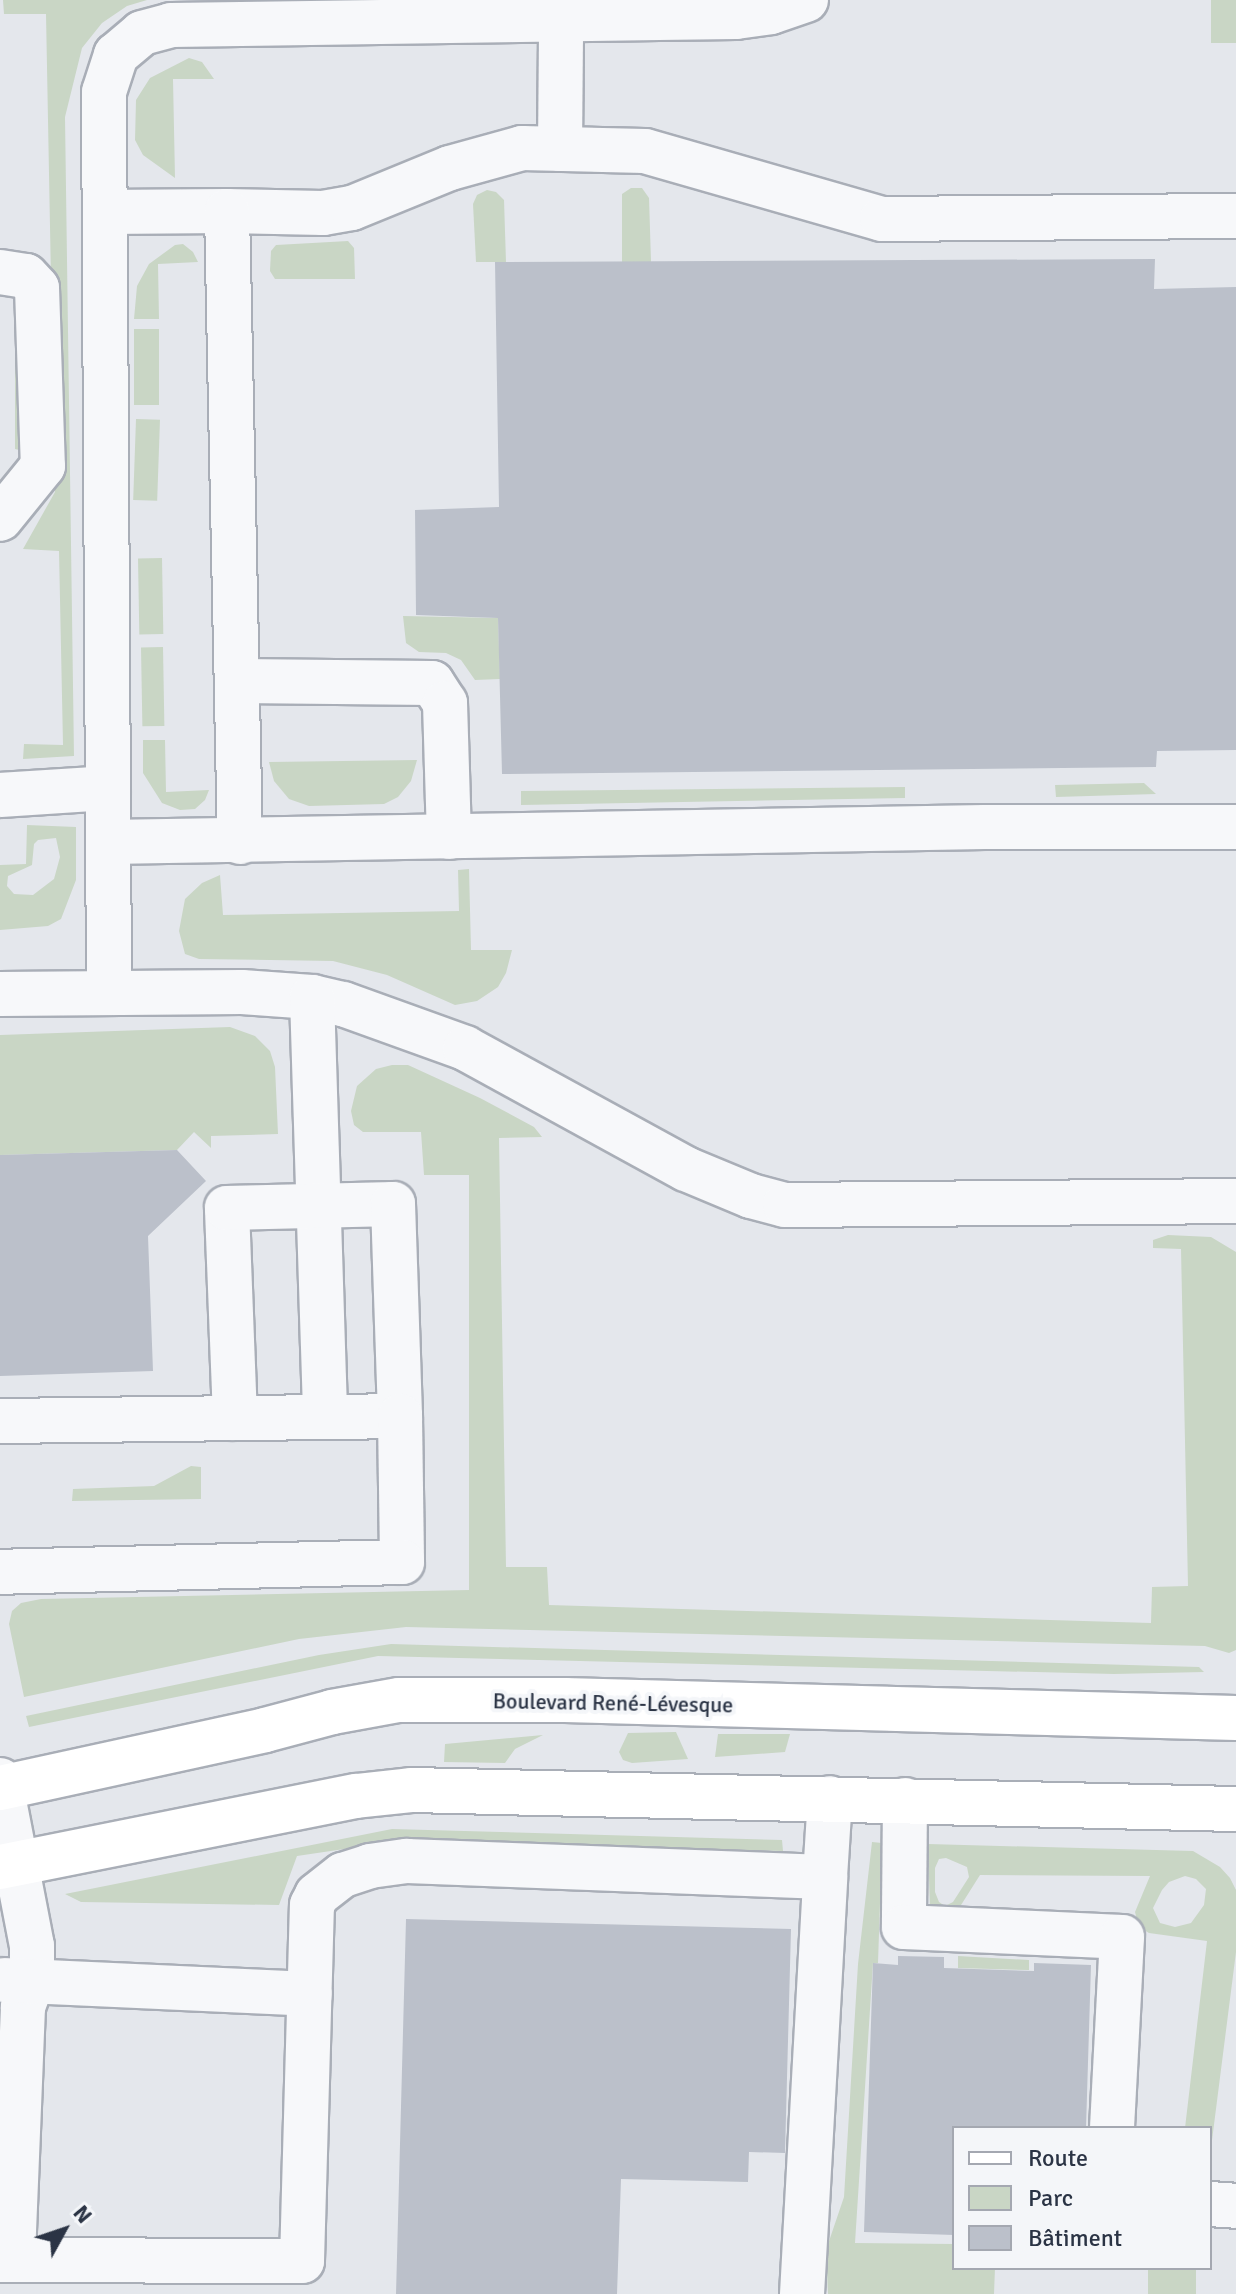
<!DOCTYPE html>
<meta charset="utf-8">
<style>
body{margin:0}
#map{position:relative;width:1236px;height:2294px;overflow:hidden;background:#e4e7ec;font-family:Signika,sans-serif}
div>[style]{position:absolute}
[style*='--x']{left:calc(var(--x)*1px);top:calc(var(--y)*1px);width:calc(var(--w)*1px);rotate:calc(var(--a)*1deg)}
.green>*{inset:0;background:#c9d6c5;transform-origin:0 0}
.building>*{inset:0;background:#bbc0ca}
.roads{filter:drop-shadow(2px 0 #a9aeb7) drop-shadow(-2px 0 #a9aeb7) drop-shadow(0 2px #a9aeb7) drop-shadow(0 -2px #a9aeb7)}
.minor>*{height:44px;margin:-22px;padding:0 22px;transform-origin:22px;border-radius:22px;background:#f7f8fa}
.major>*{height:44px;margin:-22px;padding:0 22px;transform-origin:22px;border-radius:22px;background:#fff}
span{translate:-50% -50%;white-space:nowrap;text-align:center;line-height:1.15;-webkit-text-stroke:8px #f4f6f9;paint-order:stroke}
.street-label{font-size:22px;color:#2b3445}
.legend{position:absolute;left:952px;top:2126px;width:260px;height:144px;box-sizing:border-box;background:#f4f6f9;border:2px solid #a4a8b1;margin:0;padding:10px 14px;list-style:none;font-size:24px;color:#2b3445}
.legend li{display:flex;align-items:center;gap:16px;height:40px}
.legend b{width:40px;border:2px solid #a4a8b1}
.north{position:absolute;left:24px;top:2190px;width:80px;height:80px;-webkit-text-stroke:6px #f4f6f9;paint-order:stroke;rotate:50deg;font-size:22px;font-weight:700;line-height:32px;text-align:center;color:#2b3445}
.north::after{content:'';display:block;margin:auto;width:28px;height:36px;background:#2b3445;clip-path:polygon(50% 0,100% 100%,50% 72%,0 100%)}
</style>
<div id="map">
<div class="green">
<div style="clip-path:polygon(3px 0,147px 0,127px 6px,102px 23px,82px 48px,65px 117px,74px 756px,23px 759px,24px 744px,63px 745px,59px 551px,23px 549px,55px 492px,46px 14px,4px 14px)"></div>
<div style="left:1211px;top:0;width:25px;height:43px"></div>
<div style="clip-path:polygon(189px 58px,202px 62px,214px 79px,173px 79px,175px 178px,143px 155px,135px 140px,136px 100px,150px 78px)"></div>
<div style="clip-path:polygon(631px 188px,642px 188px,649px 198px,651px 262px,622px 262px,622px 194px)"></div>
<div style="clip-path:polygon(487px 190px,496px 192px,504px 200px,506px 262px,476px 262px,473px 204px,477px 195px)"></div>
<div style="clip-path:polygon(348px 241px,354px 248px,355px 279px,275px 279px,270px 271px,271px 251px,276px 245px)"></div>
<div style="clip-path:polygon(183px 244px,193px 252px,198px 262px,158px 264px,159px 319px,134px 319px,137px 286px,149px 264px,175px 245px)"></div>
<div style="clip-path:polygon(21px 302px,23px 451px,15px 449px,15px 303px)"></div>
<div style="left:159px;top:329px;width:76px;height:25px;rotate:90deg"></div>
<div style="left:136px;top:419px;width:24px;height:81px;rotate:2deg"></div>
<div style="left:162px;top:558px;width:76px;height:24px;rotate:89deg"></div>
<div style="clip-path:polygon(403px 616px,498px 618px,500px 679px,475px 680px,461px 660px,446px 653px,419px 652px,406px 643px)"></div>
<div style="left:163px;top:647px;width:79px;height:22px;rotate:89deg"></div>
<div style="clip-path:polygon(165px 740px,166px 792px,209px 790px,205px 800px,195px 809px,180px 810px,162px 803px,143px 773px,143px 740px)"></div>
<div style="clip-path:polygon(417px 760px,411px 781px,398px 797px,384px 804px,309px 806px,289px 799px,274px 781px,269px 762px)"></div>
<div style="clip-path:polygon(1144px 783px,1156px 794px,1056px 797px,1055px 785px)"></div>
<div style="clip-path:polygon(905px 787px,905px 798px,521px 805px,521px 791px)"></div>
<div style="clip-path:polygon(evenodd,27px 825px,76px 827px,76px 880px,61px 919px,48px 926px,0 930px,0 865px,26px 864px,27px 825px,56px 838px,60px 857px,54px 879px,33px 895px,14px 894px,7px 886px,8px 876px,32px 865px,34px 844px,38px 840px,56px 838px)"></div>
<div style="clip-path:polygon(469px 869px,471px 950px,512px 950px,506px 973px,498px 987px,477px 1001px,455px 1005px,387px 975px,333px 961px,199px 959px,185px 954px,179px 931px,185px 899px,202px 883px,220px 875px,223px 915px,459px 911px,458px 870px)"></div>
<div style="clip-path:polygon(230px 1027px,255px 1036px,270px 1051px,275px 1067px,278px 1134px,211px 1136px,211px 1148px,194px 1132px,177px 1150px,0 1155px,0 1035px)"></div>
<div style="clip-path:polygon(392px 1065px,408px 1065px,480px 1098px,534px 1127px,542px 1137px,499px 1138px,506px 1567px,547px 1567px,549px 1605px,1151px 1623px,1152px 1587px,1188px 1586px,1181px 1249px,1153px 1248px,1153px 1240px,1168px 1235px,1211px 1237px,1236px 1252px,1236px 1650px,1229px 1653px,1205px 1646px,406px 1627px,299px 1639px,24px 1697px,9px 1624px,12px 1611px,21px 1603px,41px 1599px,469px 1590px,469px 1175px,424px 1175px,421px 1132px,363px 1132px,354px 1125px,351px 1111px,357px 1086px,376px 1069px)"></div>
<div style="clip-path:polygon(191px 1466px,201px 1467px,201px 1499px,72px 1501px,73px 1489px,154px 1486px)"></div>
<div style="clip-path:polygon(391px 1644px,1199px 1667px,1204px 1672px,1114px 1674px,378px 1656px,29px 1727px,26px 1716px,319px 1655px)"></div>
<div style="clip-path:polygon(676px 1732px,688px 1759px,632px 1763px,623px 1760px,619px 1752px,628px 1733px)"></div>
<div style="clip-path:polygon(718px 1734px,790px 1734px,785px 1752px,715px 1757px)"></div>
<div style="clip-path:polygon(543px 1735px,515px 1749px,505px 1763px,444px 1762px,445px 1744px)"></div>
<div style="clip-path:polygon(392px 1829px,782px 1840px,783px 1851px,405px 1840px,297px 1856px,279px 1905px,81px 1902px,65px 1894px)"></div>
<div style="clip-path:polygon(872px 1842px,882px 1843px,878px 1963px,873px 1963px,855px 2243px,954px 2244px,954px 2268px,995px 2268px,994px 2294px,828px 2294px,826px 2250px,844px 2197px,858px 1964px)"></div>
<div style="clip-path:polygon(evenodd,928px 1844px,1193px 1851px,1220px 1867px,1230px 1878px,1236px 1890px,1236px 1952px,1210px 2156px,1210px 2128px,1185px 2128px,1207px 1941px,1149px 1933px,1139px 1927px,1135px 1912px,1150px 1876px,980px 1875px,956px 1913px,930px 1910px,928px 1844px,946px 1858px,967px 1867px,969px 1877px,953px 1902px,945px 1906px,939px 1902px,935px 1892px,935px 1868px,939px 1859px,946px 1858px,928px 1844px,1185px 1876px,1196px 1879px,1206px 1889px,1204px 1905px,1191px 1923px,1175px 1927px,1160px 1923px,1153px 1908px,1162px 1890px,1169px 1882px,1185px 1876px)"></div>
<div style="clip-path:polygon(958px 1956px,1029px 1960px,1029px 1970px,958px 1968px)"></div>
<div style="left:1148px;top:2268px;width:48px;height:26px"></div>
</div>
<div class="building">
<div style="clip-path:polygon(1155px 259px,1154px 289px,1236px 287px,1236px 750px,1157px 751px,1156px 767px,502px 774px,498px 618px,416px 615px,415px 510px,499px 507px,495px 262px)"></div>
<div style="clip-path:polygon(177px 1150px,206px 1181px,148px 1236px,153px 1371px,0 1376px,0 1155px)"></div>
<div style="clip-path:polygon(406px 1919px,791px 1929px,785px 2153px,749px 2152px,748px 2182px,621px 2179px,617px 2294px,396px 2294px)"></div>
<div style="clip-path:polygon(898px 1956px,944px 1957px,944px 1968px,1034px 1971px,1034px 1963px,1091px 1965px,1086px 2128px,954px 2128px,954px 2235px,864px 2232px,873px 1963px,898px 1965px)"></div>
</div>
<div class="roads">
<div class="minor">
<div style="--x:560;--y:149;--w:127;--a:-89.5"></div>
<div style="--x:227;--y:211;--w:96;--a:1.2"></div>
<div style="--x:323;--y:213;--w:29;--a:-10"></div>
<div style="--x:352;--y:208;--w:106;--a:-22.2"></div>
<div style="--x:450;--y:168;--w:75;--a:-15.5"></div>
<div style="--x:522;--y:148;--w:123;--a:1.4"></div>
<div style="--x:645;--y:151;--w:247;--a:16"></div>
<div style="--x:882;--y:219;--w:354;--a:-0.5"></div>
<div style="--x:105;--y:212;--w:122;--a:-0.5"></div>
<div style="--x:227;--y:211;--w:631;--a:88.82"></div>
<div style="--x:0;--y:272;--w:26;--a:9"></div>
<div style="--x:26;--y:276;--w:16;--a:47"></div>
<div style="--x:37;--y:288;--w:178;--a:88.1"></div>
<div style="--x:43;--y:466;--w:68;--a:129.1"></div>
<div style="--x:239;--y:681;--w:193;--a:0.6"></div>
<div style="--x:432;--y:683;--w:24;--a:57"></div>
<div style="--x:445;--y:703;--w:134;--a:88.3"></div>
<div style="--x:0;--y:795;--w:108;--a:-3.7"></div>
<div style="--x:108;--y:842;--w:877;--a:-0.98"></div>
<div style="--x:985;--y:827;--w:251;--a:0"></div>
<div style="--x:109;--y:991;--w:899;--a:-90.32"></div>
<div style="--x:104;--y:92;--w:39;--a:-72"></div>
<div style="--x:116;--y:55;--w:34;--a:-40"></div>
<div style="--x:142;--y:33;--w:30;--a:-15"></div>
<div style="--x:171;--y:25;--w:565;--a:-0.81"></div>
<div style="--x:736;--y:17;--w:35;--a:-8"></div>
<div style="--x:771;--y:12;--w:37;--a:-19"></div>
<div style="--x:0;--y:994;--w:242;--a:-0.5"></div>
<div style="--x:242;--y:992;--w:70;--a:4.1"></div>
<div style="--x:312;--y:997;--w:32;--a:13"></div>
<div style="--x:343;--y:1004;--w:130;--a:19.8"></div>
<div style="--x:465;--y:1048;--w:252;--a:28.7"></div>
<div style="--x:686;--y:1169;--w:70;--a:22.6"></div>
<div style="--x:751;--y:1196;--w:35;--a:15"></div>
<div style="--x:785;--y:1205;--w:451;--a:-0.5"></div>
<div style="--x:312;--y:997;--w:420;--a:88.2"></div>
<div style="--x:235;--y:1418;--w:210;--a:-92.2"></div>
<div style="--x:227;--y:1208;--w:166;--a:-1.4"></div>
<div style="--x:393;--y:1204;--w:212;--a:88.1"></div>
<div style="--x:0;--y:1421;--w:400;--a:-0.7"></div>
<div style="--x:400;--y:1416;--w:146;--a:89.2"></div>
<div style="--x:402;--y:1562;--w:402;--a:178.6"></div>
<div style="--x:0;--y:1780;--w:169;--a:79.1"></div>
<div style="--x:32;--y:1946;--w:36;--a:90"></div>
<div style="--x:32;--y:1982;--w:27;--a:110"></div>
<div style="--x:23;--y:2007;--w:253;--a:92.3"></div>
<div style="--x:905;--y:1800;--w:127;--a:90.5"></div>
<div style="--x:904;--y:1927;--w:218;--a:2.6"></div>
<div style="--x:1122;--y:1937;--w:191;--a:93"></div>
<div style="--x:4;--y:1980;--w:306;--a:2.6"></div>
<div style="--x:1210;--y:2204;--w:26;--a:4"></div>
<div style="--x:0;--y:2260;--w:302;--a:0.2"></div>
<div style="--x:302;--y:2261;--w:356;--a:-88.4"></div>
<div style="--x:312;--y:1905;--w:11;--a:-63"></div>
<div style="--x:317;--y:1895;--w:33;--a:-38"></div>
<div style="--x:343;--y:1875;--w:28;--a:-18"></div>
<div style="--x:370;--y:1866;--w:37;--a:-8"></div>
<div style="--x:407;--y:1861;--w:418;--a:2.2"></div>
<div style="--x:825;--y:1877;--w:79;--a:-86.4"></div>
<div style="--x:802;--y:2294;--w:418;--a:-86.8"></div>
</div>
<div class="major">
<div style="--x:0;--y:1788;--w:271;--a:-12.3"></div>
<div style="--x:265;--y:1730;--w:69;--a:-15"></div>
<div style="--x:332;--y:1712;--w:68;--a:-10.2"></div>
<div style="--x:399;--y:1700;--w:166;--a:0"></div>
<div style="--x:565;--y:1700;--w:671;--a:1.54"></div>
<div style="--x:0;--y:1867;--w:363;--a:-11.3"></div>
<div style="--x:356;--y:1796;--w:55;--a:-6.2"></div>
<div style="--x:411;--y:1790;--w:825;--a:1.32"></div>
</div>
</div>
<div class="street-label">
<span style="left:613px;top:1703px;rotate:1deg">Boulevard René-Lévesque</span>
</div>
<ul class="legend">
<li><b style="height:10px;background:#fff"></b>Route</li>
<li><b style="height:22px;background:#c9d6c5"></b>Parc</li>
<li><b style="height:22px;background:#bbc0ca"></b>Bâtiment</li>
</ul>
<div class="north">N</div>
</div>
